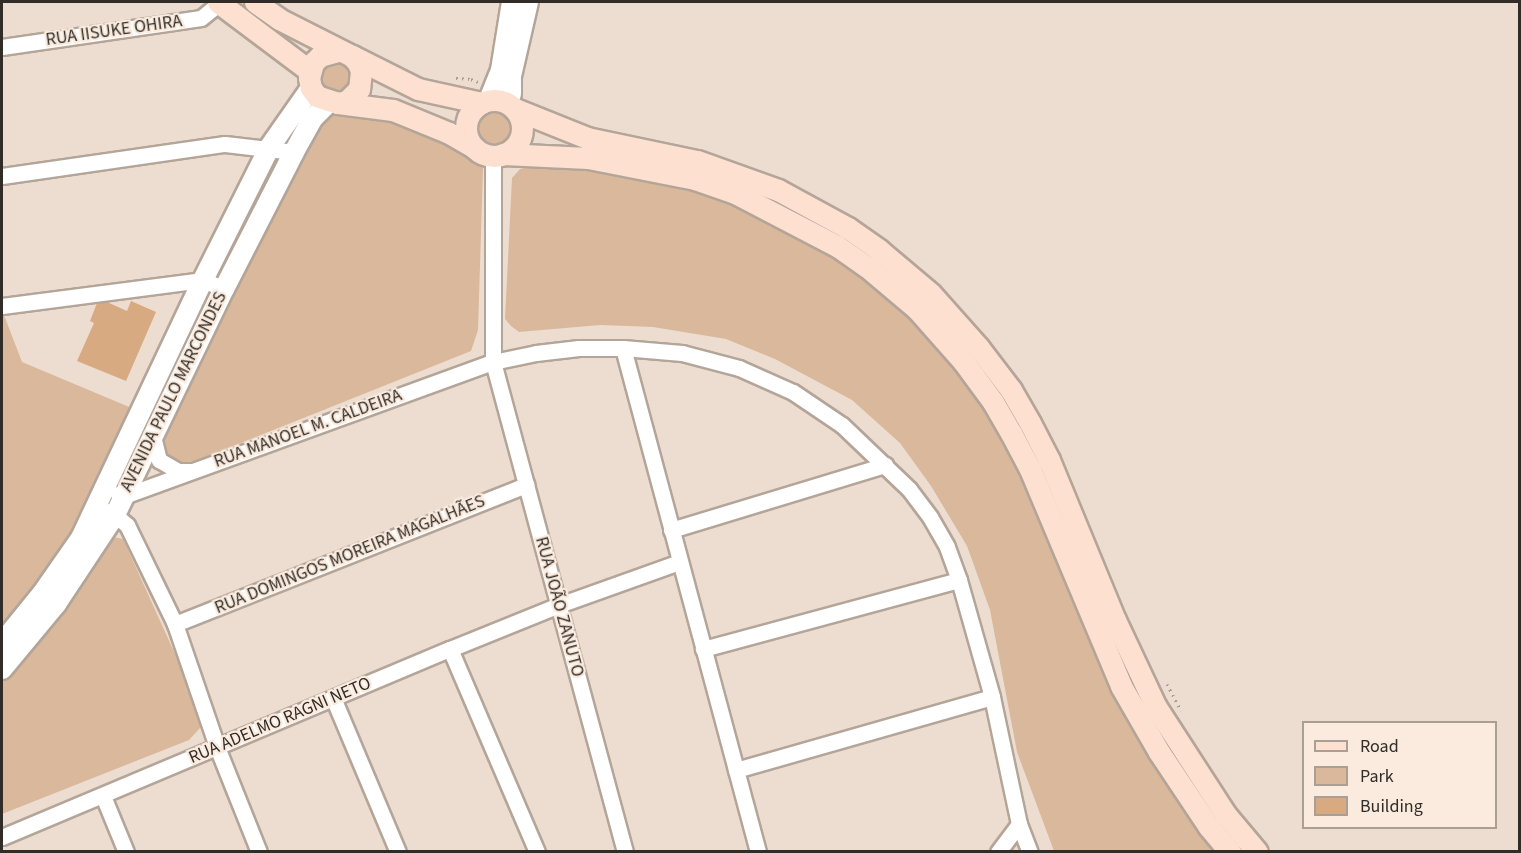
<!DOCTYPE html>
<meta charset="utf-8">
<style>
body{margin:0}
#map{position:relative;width:1521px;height:853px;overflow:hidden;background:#edddd1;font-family:"Source Sans 3",sans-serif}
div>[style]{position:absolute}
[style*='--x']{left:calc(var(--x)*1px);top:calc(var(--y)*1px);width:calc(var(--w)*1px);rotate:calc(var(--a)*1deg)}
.green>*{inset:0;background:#d9b89b}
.round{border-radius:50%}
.building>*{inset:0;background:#d7aa82}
.path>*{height:3px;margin-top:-1.5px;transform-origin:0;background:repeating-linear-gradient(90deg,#a89c93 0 1.5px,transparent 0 6px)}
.roads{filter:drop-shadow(2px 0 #b4a599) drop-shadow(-2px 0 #b4a599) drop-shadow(0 2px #b4a599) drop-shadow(0 -2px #b4a599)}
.minor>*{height:15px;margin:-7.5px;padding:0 7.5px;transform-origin:7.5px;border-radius:7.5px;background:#fff}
.tertiary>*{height:20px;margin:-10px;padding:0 10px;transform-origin:10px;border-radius:10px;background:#fff}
.secondary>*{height:21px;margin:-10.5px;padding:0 10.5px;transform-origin:10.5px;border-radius:10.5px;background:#fee0d1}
.secondary>.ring{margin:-10.5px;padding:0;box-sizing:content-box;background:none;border:21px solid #fee0d1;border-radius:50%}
span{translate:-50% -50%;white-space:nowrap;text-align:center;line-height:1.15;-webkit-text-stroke:4.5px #faebde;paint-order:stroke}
.street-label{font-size:18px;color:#312c27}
.frame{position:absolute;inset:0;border:3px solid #312c27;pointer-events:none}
.legend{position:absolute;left:1302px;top:721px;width:195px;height:108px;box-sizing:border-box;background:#faebde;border:2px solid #aa9f95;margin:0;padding:8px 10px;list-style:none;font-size:18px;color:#312c27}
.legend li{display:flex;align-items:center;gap:12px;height:30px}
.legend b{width:30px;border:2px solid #aa9f95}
</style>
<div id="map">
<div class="green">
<div class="round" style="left:321px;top:61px;width:30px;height:30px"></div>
<div class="round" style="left:476px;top:108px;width:36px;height:36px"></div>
<div style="clip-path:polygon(341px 110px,383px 113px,469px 151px,483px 168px,478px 330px,471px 351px,196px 461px,179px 463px,167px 456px,162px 440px,321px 121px)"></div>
<div style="clip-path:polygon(544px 162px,616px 169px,690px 186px,760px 213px,830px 251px,894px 298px,996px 415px,1093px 640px,1224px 851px,1054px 851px,1017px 752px,990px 610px,967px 546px,931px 486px,900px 443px,852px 400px,775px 359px,726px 339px,653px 327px,600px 325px,519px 332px,511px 326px,505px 319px,512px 178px,520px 169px)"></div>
<div style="clip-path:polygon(4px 315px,22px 362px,134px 409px,76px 526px,54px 559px,2px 626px,2px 316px)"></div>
<div style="clip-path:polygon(113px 537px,123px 539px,200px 709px,200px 728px,189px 740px,2px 814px,2px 680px,24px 658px)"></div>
</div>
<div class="building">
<div style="clip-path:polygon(131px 301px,156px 312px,126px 381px,77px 361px,94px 323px,90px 321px,97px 303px,107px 302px,127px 311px)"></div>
</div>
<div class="path">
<div style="--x:456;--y:78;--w:15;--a:4"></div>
<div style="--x:471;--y:79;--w:8;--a:23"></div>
<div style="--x:1167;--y:684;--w:30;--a:62"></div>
</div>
<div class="roads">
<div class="minor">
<div style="--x:2;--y:47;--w:201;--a:-8.3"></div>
<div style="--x:201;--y:18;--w:26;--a:-39"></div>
<div style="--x:493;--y:156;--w:206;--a:90"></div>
<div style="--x:493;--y:362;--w:507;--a:74.92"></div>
<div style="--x:2;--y:176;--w:225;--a:-8.2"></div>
<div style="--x:225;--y:144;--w:69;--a:6.6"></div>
<div style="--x:2;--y:306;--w:203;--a:-7.4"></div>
<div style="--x:203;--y:280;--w:23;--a:23"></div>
<div style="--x:623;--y:348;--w:522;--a:75"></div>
<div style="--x:153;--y:436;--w:25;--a:76"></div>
<div style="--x:159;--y:460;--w:22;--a:30"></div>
<div style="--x:178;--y:471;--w:12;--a:0"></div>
<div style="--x:118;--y:494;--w:6;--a:18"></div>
<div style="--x:124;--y:496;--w:393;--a:-20"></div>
<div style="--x:493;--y:362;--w:44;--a:-11.8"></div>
<div style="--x:536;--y:353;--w:43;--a:-6.6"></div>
<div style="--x:579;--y:348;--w:44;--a:0"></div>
<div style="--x:623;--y:348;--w:59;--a:4.8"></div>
<div style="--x:682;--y:353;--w:59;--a:14.7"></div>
<div style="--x:739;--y:368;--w:59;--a:24"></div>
<div style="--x:793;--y:392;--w:59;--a:34"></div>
<div style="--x:842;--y:425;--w:93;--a:43.7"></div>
<div style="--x:909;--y:489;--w:35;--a:53"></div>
<div style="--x:930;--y:517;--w:34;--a:60"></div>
<div style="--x:947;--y:547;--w:35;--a:70"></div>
<div style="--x:959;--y:580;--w:122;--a:74.2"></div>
<div style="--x:992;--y:697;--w:130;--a:78"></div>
<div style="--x:1019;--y:824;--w:30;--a:69"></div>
<div style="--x:94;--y:506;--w:23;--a:23"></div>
<div style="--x:115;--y:515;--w:16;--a:40"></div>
<div style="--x:127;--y:525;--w:110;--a:64.1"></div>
<div style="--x:175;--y:624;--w:130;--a:71.1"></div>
<div style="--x:217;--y:747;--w:113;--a:68.2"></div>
<div style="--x:671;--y:530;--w:224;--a:-16.9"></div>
<div style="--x:175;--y:624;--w:378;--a:-21.6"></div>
<div style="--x:450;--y:649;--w:221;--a:66.8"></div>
<div style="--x:703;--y:649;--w:265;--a:-15.1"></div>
<div style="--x:334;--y:700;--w:165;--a:67.2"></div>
<div style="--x:736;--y:770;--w:266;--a:-15.9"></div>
<div style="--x:103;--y:796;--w:61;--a:67.7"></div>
<div style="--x:2;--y:837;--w:486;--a:-22.8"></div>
<div style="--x:450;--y:649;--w:118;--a:-22"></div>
<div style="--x:559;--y:605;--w:127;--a:-19.7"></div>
<div style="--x:998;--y:852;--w:35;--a:-53"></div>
</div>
<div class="tertiary">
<div style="--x:489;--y:100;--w:32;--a:-68"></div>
<div style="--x:501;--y:70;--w:69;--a:-80.8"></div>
<div style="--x:508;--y:103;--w:10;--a:-73"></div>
<div style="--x:511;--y:93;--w:17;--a:-90"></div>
<div style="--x:511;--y:76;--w:76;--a:-77.1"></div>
<div style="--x:2;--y:643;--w:63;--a:-50.8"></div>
<div style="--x:42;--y:594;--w:68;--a:-55.1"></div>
<div style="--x:81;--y:538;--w:285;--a:-64.7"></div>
<div style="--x:203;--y:280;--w:148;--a:-63.4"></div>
<div style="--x:269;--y:148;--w:73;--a:-55"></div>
<div style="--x:2;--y:669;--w:85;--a:-50.3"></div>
<div style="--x:56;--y:604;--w:107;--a:-56.5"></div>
<div style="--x:115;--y:515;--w:251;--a:-64.3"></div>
<div style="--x:224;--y:289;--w:154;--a:-62.9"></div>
<div style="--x:294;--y:152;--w:39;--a:-61"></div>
<div style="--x:313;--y:118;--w:23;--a:-45"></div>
</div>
<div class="secondary">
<div style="--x:218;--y:2;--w:115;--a:36.9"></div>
<div style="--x:255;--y:2;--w:29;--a:35"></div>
<div style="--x:279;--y:19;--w:82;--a:26.9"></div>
<div style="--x:352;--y:56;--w:9;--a:49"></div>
<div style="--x:358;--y:63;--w:9;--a:69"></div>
<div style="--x:361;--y:71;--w:18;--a:96"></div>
<div style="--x:359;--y:89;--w:17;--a:135"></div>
<div style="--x:347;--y:101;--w:9;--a:167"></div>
<div style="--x:338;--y:103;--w:22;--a:-162"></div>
<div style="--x:317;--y:96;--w:10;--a:-127"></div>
<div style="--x:311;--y:88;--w:10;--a:-101"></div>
<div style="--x:309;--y:78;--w:16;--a:-75"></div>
<div style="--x:313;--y:63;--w:10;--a:-45"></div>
<div style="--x:320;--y:56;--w:18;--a:-16"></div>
<div style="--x:352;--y:56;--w:74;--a:26.6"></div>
<div style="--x:418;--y:89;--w:65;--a:12.5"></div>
<div class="ring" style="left:466px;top:100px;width:35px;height:35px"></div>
<div style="--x:338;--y:103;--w:55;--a:7.3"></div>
<div style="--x:393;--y:110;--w:61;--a:22.3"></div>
<div style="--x:449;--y:133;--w:30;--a:30"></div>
<div style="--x:515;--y:109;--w:78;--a:21.9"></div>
<div style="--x:587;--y:138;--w:112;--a:11.8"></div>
<div style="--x:697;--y:161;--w:86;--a:19.7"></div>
<div style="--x:778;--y:190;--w:80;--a:28.5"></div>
<div style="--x:848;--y:228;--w:38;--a:35"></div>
<div style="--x:879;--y:250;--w:68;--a:40.2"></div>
<div style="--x:931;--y:294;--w:72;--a:48.4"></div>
<div style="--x:979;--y:348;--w:53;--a:52.7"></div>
<div style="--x:1011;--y:390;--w:38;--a:60"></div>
<div style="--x:1030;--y:423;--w:42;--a:62.8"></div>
<div style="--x:1049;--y:460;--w:173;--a:67.6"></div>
<div style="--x:1115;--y:620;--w:96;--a:64.8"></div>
<div style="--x:1156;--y:707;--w:129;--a:57.1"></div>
<div style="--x:1226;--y:815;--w:48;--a:50"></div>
<div style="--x:503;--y:154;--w:85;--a:2.7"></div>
<div style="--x:588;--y:158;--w:109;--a:11.1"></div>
<div style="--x:695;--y:179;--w:42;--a:19.3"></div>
<div style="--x:735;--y:193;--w:115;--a:27.5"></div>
<div style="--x:837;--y:246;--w:35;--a:35"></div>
<div style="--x:866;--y:266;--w:67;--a:40.1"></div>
<div style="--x:917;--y:309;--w:69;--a:48.5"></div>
<div style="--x:963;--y:361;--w:51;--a:53.8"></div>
<div style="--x:993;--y:402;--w:36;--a:60"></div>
<div style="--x:1011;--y:433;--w:41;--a:62.2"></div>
<div style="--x:1030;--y:469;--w:235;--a:67.2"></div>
<div style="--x:1121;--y:686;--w:76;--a:60.1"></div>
<div style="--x:1159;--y:752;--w:90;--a:56.3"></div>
<div style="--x:1209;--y:827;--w:33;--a:50"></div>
</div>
</div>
<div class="street-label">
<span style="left:114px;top:31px;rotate:-8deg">RUA IISUKE OHIRA</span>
<span style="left:174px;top:392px;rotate:-64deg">AVENIDA PAULO MARCONDES</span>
<span style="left:308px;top:429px;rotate:-20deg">RUA MANOEL M. CALDEIRA</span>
<span style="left:350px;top:555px;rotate:-22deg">RUA DOMINGOS MOREIRA MAGALHÃES</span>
<span style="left:559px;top:607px;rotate:75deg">RUA JOÃO ZANUTO</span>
<span style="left:280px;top:721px;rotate:-23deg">RUA ADELMO RAGNI NETO</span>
</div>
<div class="frame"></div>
<ul class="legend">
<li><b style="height:8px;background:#fee0d1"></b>Road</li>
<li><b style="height:16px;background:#d9b89b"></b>Park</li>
<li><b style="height:16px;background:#d7aa82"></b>Building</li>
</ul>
</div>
